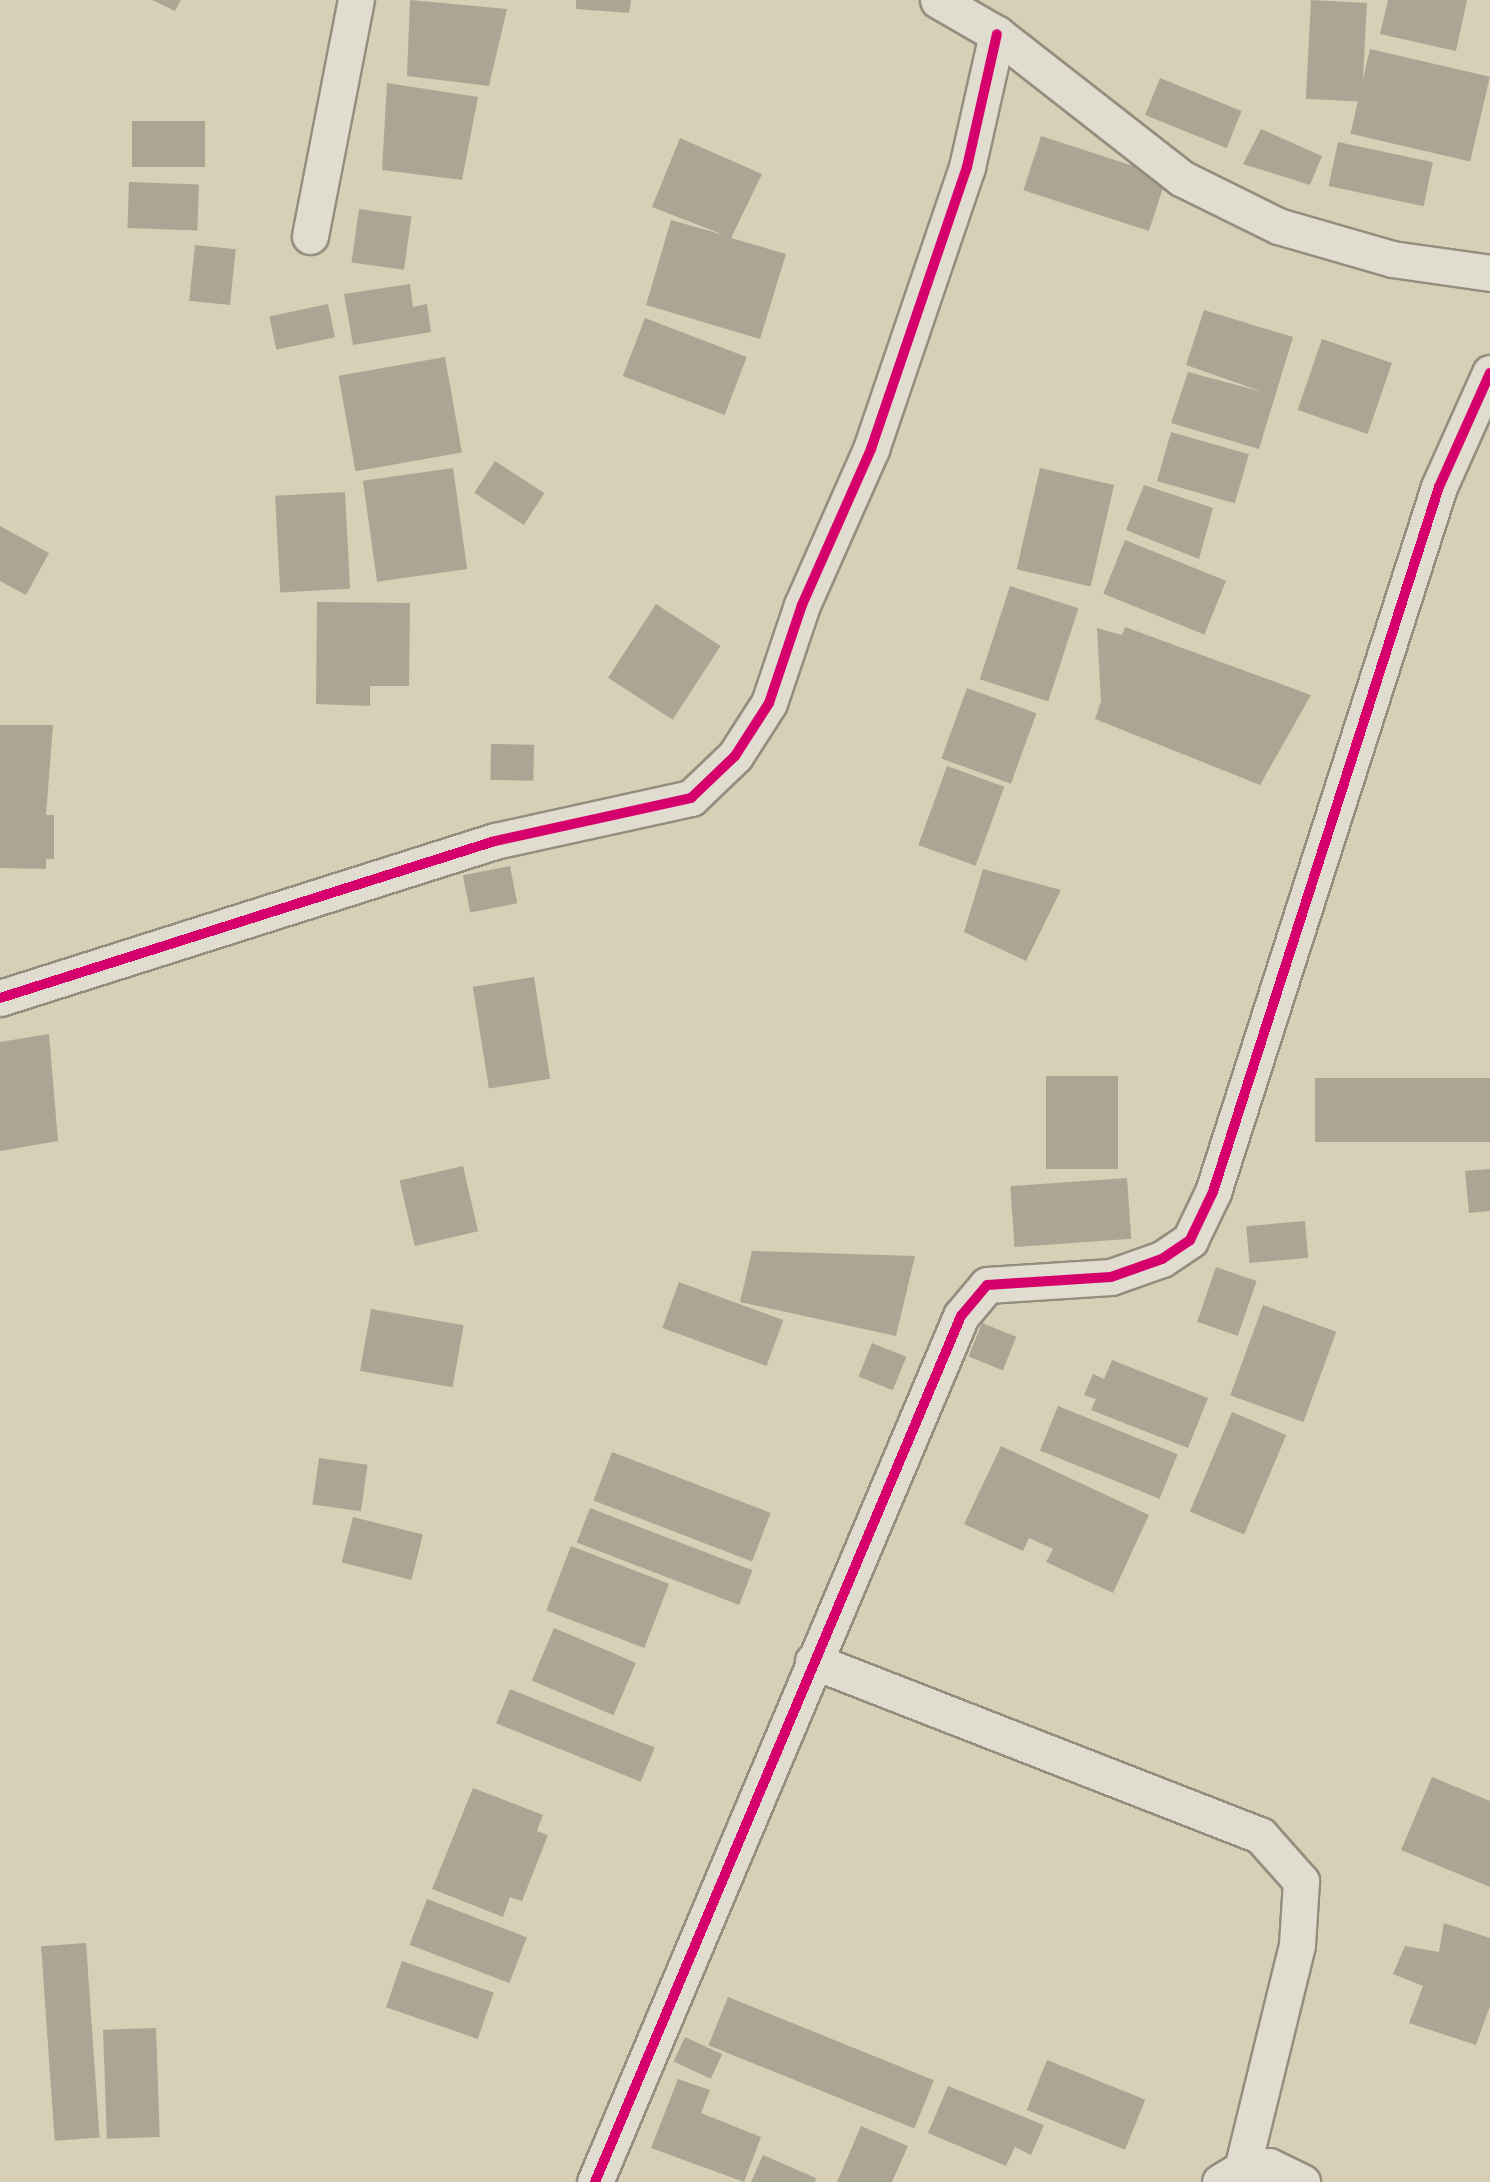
<!DOCTYPE html>
<style>
body{margin:0}
#map{position:relative;width:1490px;height:2182px;overflow:hidden;background:#d7d0b6;font-family:"Sorts Mill Goudy",serif}
div>[style]{position:absolute}
[style*='--x']{left:calc(var(--x)*1px);top:calc(var(--y)*1px);width:calc(var(--w)*1px);rotate:calc(var(--a)*1deg)}
.building>*{inset:0;background:#aca593;transform-origin:0 0}
.roads{filter:drop-shadow(2px 0 #958d7e) drop-shadow(-2px 0 #958d7e) drop-shadow(0 2px #958d7e) drop-shadow(0 -2px #958d7e)}
.street>*{height:35px;margin:-17.5px;padding:0 17.5px;transform-origin:17.5px;border-radius:17.5px;background:#e0dccf}
.cycleway>*{height:10px;margin:-5px;padding:0 5px;transform-origin:5px;border-radius:5px;background:#d6006c}
span{translate:-50% -50%;white-space:nowrap;text-align:center;line-height:1.15;-webkit-text-stroke:9px #eee6c6;paint-order:stroke}
</style>
<div id="map">
<div class="building">
<div style="clip-path:polygon(152px 0,181px 0,175px 11px)"></div>
<div style="clip-path:polygon(410px 0,507px 9px,489px 86px,407px 76px)"></div>
<div style="clip-path:polygon(576px 0,631px 0,629px 13px,576px 9px)"></div>
<div style="left:1311px;top:0;width:56px;height:99px;rotate:3deg"></div>
<div style="clip-path:polygon(1388px 0,1467px 0,1456px 51px,1380px 34px)"></div>
<div style="left:1370px;top:49px;width:123px;height:87px;rotate:13deg"></div>
<div style="left:1160px;top:78px;width:88px;height:40px;rotate:22deg"></div>
<div style="clip-path:polygon(387px 83px,478px 97px,462px 180px,382px 170px)"></div>
<div style="left:132px;top:121px;width:73px;height:46px"></div>
<div style="clip-path:polygon(1261px 129px,1322px 156px,1310px 185px,1243px 164px)"></div>
<div style="left:1041px;top:136px;width:132px;height:57px;rotate:18deg"></div>
<div style="clip-path:polygon(680px 138px,762px 174px,731px 238px,786px 254px,760px 339px,646px 305px,671px 220px,724px 235px,652px 207px)"></div>
<div style="left:1338px;top:142px;width:97px;height:45px;rotate:12deg"></div>
<div style="left:129px;top:182px;width:70px;height:46px;rotate:2deg"></div>
<div style="left:359px;top:209px;width:53px;height:54px;rotate:8deg"></div>
<div style="left:195px;top:245px;width:41px;height:56px;rotate:6deg"></div>
<div style="clip-path:polygon(410px 284px,413px 307px,427px 304px,431px 332px,353px 345px,344px 294px)"></div>
<div style="left:328px;top:304px;width:34px;height:60px;rotate:78deg"></div>
<div style="clip-path:polygon(1204px 310px,1293px 337px,1259px 449px,1171px 423px,1188px 372px,1263px 392px,1186px 365px)"></div>
<div style="left:645px;top:318px;width:109px;height:62px;rotate:21deg"></div>
<div style="left:1322px;top:339px;width:74px;height:75px;rotate:19deg"></div>
<div style="left:445px;top:357px;width:97px;height:108px;rotate:80deg"></div>
<div style="left:1171px;top:432px;width:81px;height:51px;rotate:16deg"></div>
<div style="left:495px;top:461px;width:59px;height:38px;rotate:33deg"></div>
<div style="left:453px;top:468px;width:102px;height:91px;rotate:82deg"></div>
<div style="left:1040px;top:468px;width:76px;height:104px;rotate:13deg"></div>
<div style="clip-path:polygon(1144px 485px,1213px 508px,1199px 559px,1126px 530px)"></div>
<div style="left:345px;top:492px;width:97px;height:70px;rotate:87deg"></div>
<div style="clip-path:polygon(0 526px,49px 553px,26px 595px,0 581px)"></div>
<div style="left:1125px;top:540px;width:109px;height:58px;rotate:22deg"></div>
<div style="left:1010px;top:586px;width:72px;height:98px;rotate:18deg"></div>
<div style="clip-path:polygon(317px 602px,410px 603px,409px 686px,370px 686px,370px 706px,316px 704px)"></div>
<div style="left:656px;top:604px;width:77px;height:88px;rotate:33deg"></div>
<div style="clip-path:polygon(1125px 627px,1311px 695px,1260px 785px,1095px 719px,1101px 701px,1097px 628px,1122px 635px)"></div>
<div style="left:967px;top:688px;width:74px;height:75px;rotate:20deg"></div>
<div style="clip-path:polygon(0 725px,53px 725px,46px 815px,54px 815px,54px 859px,46px 859px,46px 869px,0 868px)"></div>
<div style="left:491px;top:744px;width:43px;height:36px;rotate:1deg"></div>
<div style="left:947px;top:766px;width:61px;height:84px;rotate:20deg"></div>
<div style="left:510px;top:866px;width:38px;height:48px;rotate:79deg"></div>
<div style="clip-path:polygon(983px 869px,1061px 890px,1026px 961px,964px 932px)"></div>
<div style="left:534px;top:977px;width:103px;height:62px;rotate:81deg"></div>
<div style="clip-path:polygon(49px 1034px,58px 1141px,0 1151px,0 1042px)"></div>
<div style="left:1046px;top:1076px;width:72px;height:93px"></div>
<div style="left:1490px;top:1078px;width:64px;height:175px;rotate:90deg"></div>
<div style="left:463px;top:1166px;width:67px;height:65px;rotate:77deg"></div>
<div style="clip-path:polygon(1490px 1169px,1490px 1211px,1469px 1213px,1465px 1171px)"></div>
<div style="left:1127px;top:1178px;width:61px;height:117px;rotate:86deg"></div>
<div style="left:1305px;top:1221px;width:37px;height:59px;rotate:85deg"></div>
<div style="clip-path:polygon(752px 1251px,915px 1256px,896px 1336px,740px 1302px)"></div>
<div style="left:1216px;top:1267px;width:43px;height:58px;rotate:19deg"></div>
<div style="left:679px;top:1282px;width:111px;height:49px;rotate:20deg"></div>
<div style="left:1263px;top:1305px;width:78px;height:96px;rotate:20deg"></div>
<div style="left:371px;top:1309px;width:94px;height:63px;rotate:10deg"></div>
<div style="left:982px;top:1323px;width:37px;height:36px;rotate:22deg"></div>
<div style="left:872px;top:1343px;width:37px;height:36px;rotate:22deg"></div>
<div style="clip-path:polygon(1112px 1360px,1208px 1398px,1188px 1448px,1091px 1410px,1096px 1399px,1084px 1395px,1093px 1374px,1104px 1379px)"></div>
<div style="left:1058px;top:1406px;width:129px;height:48px;rotate:22deg"></div>
<div style="left:1232px;top:1412px;width:59px;height:108px;rotate:23deg"></div>
<div style="clip-path:polygon(1001px 1446px,1149px 1515px,1113px 1593px,1046px 1562px,1053px 1549px,1029px 1538px,1023px 1551px,964px 1524px)"></div>
<div style="left:612px;top:1452px;width:170px;height:52px;rotate:21deg"></div>
<div style="left:319px;top:1458px;width:49px;height:47px;rotate:8deg"></div>
<div style="left:590px;top:1508px;width:174px;height:37px;rotate:21deg"></div>
<div style="left:353px;top:1517px;width:72px;height:47px;rotate:14deg"></div>
<div style="left:571px;top:1546px;width:105px;height:69px;rotate:21deg"></div>
<div style="left:554px;top:1628px;width:89px;height:57px;rotate:23deg"></div>
<div style="left:510px;top:1689px;width:156px;height:37px;rotate:22deg"></div>
<div style="clip-path:polygon(1432px 1777px,1490px 1801px,1490px 1887px,1401px 1850px)"></div>
<div style="clip-path:polygon(473px 1788px,543px 1815px,537px 1831px,548px 1835px,522px 1901px,510px 1897px,503px 1917px,432px 1889px)"></div>
<div style="left:427px;top:1899px;width:107px;height:49px;rotate:21deg"></div>
<div style="clip-path:polygon(1444px 1923px,1490px 1938px,1490px 2006px,1476px 2045px,1409px 2023px,1423px 1986px,1393px 1974px,1405px 1946px,1439px 1952px)"></div>
<div style="left:86px;top:1943px;width:195px;height:45px;rotate:86deg"></div>
<div style="left:402px;top:1961px;width:97px;height:49px;rotate:19deg"></div>
<div style="left:728px;top:1997px;width:222px;height:52px;rotate:22deg"></div>
<div style="left:156px;top:2028px;width:109px;height:53px;rotate:88deg"></div>
<div style="left:685px;top:2037px;width:41px;height:27px;rotate:25deg"></div>
<div style="left:1047px;top:2060px;width:106px;height:54px;rotate:22deg"></div>
<div style="clip-path:polygon(678px 2079px,710px 2090px,701px 2113px,761px 2137px,744px 2182px,651px 2148px)"></div>
<div style="clip-path:polygon(948px 2086px,1044px 2125px,1031px 2155px,1015px 2147px,1006px 2166px,928px 2133px)"></div>
<div style="clip-path:polygon(861px 2126px,908px 2146px,892px 2182px,837px 2182px)"></div>
<div style="clip-path:polygon(763px 2155px,816px 2178px,815px 2182px,751px 2182px)"></div>
</div>
<div class="roads">
<div class="street">
<div style="--x:938;--y:0;--w:68;--a:30"></div>
<div style="--x:997;--y:34;--w:234;--a:38"></div>
<div style="--x:1181;--y:178;--w:108;--a:26.3"></div>
<div style="--x:1278;--y:226;--w:119;--a:16.1"></div>
<div style="--x:1392;--y:259;--w:99;--a:8.1"></div>
<div style="--x:310;--y:236;--w:240;--a:-79"></div>
<div style="--x:0;--y:998;--w:519;--a:-17.6"></div>
<div style="--x:495;--y:841;--w:201;--a:-12.4"></div>
<div style="--x:691;--y:798;--w:61;--a:-43.7"></div>
<div style="--x:735;--y:756;--w:63;--a:-57.3"></div>
<div style="--x:769;--y:703;--w:103;--a:-71.4"></div>
<div style="--x:802;--y:605;--w:171;--a:-66.1"></div>
<div style="--x:871;--y:449;--w:298;--a:-71.2"></div>
<div style="--x:967;--y:167;--w:136;--a:-77.3"></div>
<div style="--x:813;--y:1661;--w:480;--a:21.3"></div>
<div style="--x:1260;--y:1835;--w:62;--a:48.3"></div>
<div style="--x:1301;--y:1881;--w:64;--a:93.6"></div>
<div style="--x:1297;--y:1945;--w:231;--a:103.8"></div>
<div style="--x:595;--y:2182;--w:940;--a:-67.09"></div>
<div style="--x:961;--y:1316;--w:40;--a:-50"></div>
<div style="--x:987;--y:1285;--w:124;--a:-3.7"></div>
<div style="--x:1111;--y:1277;--w:54;--a:-19.4"></div>
<div style="--x:1162;--y:1259;--w:34;--a:-34"></div>
<div style="--x:1190;--y:1240;--w:53;--a:-64.4"></div>
<div style="--x:1213;--y:1192;--w:740;--a:-72.23"></div>
<div style="--x:1439;--y:487;--w:125;--a:-65.9"></div>
<div style="--x:1220;--y:2182;--w:26;--a:-31"></div>
<div style="--x:1242;--y:2169;--w:27;--a:-6"></div>
<div style="--x:1269;--y:2166;--w:37;--a:26"></div>
</div>
</div>
<div class="cycleway">
<div style="--x:0;--y:998;--w:519;--a:-17.6"></div>
<div style="--x:495;--y:841;--w:201;--a:-12.4"></div>
<div style="--x:691;--y:798;--w:61;--a:-43.7"></div>
<div style="--x:735;--y:756;--w:63;--a:-57.3"></div>
<div style="--x:769;--y:703;--w:103;--a:-71.4"></div>
<div style="--x:802;--y:605;--w:171;--a:-66.1"></div>
<div style="--x:871;--y:449;--w:298;--a:-71.2"></div>
<div style="--x:967;--y:167;--w:136;--a:-77.3"></div>
<div style="--x:595;--y:2182;--w:940;--a:-67.09"></div>
<div style="--x:961;--y:1316;--w:40;--a:-50"></div>
<div style="--x:987;--y:1285;--w:124;--a:-3.7"></div>
<div style="--x:1111;--y:1277;--w:54;--a:-19.4"></div>
<div style="--x:1162;--y:1259;--w:34;--a:-34"></div>
<div style="--x:1190;--y:1240;--w:53;--a:-64.4"></div>
<div style="--x:1213;--y:1192;--w:740;--a:-72.23"></div>
<div style="--x:1439;--y:487;--w:125;--a:-65.9"></div>
</div>
</div>
